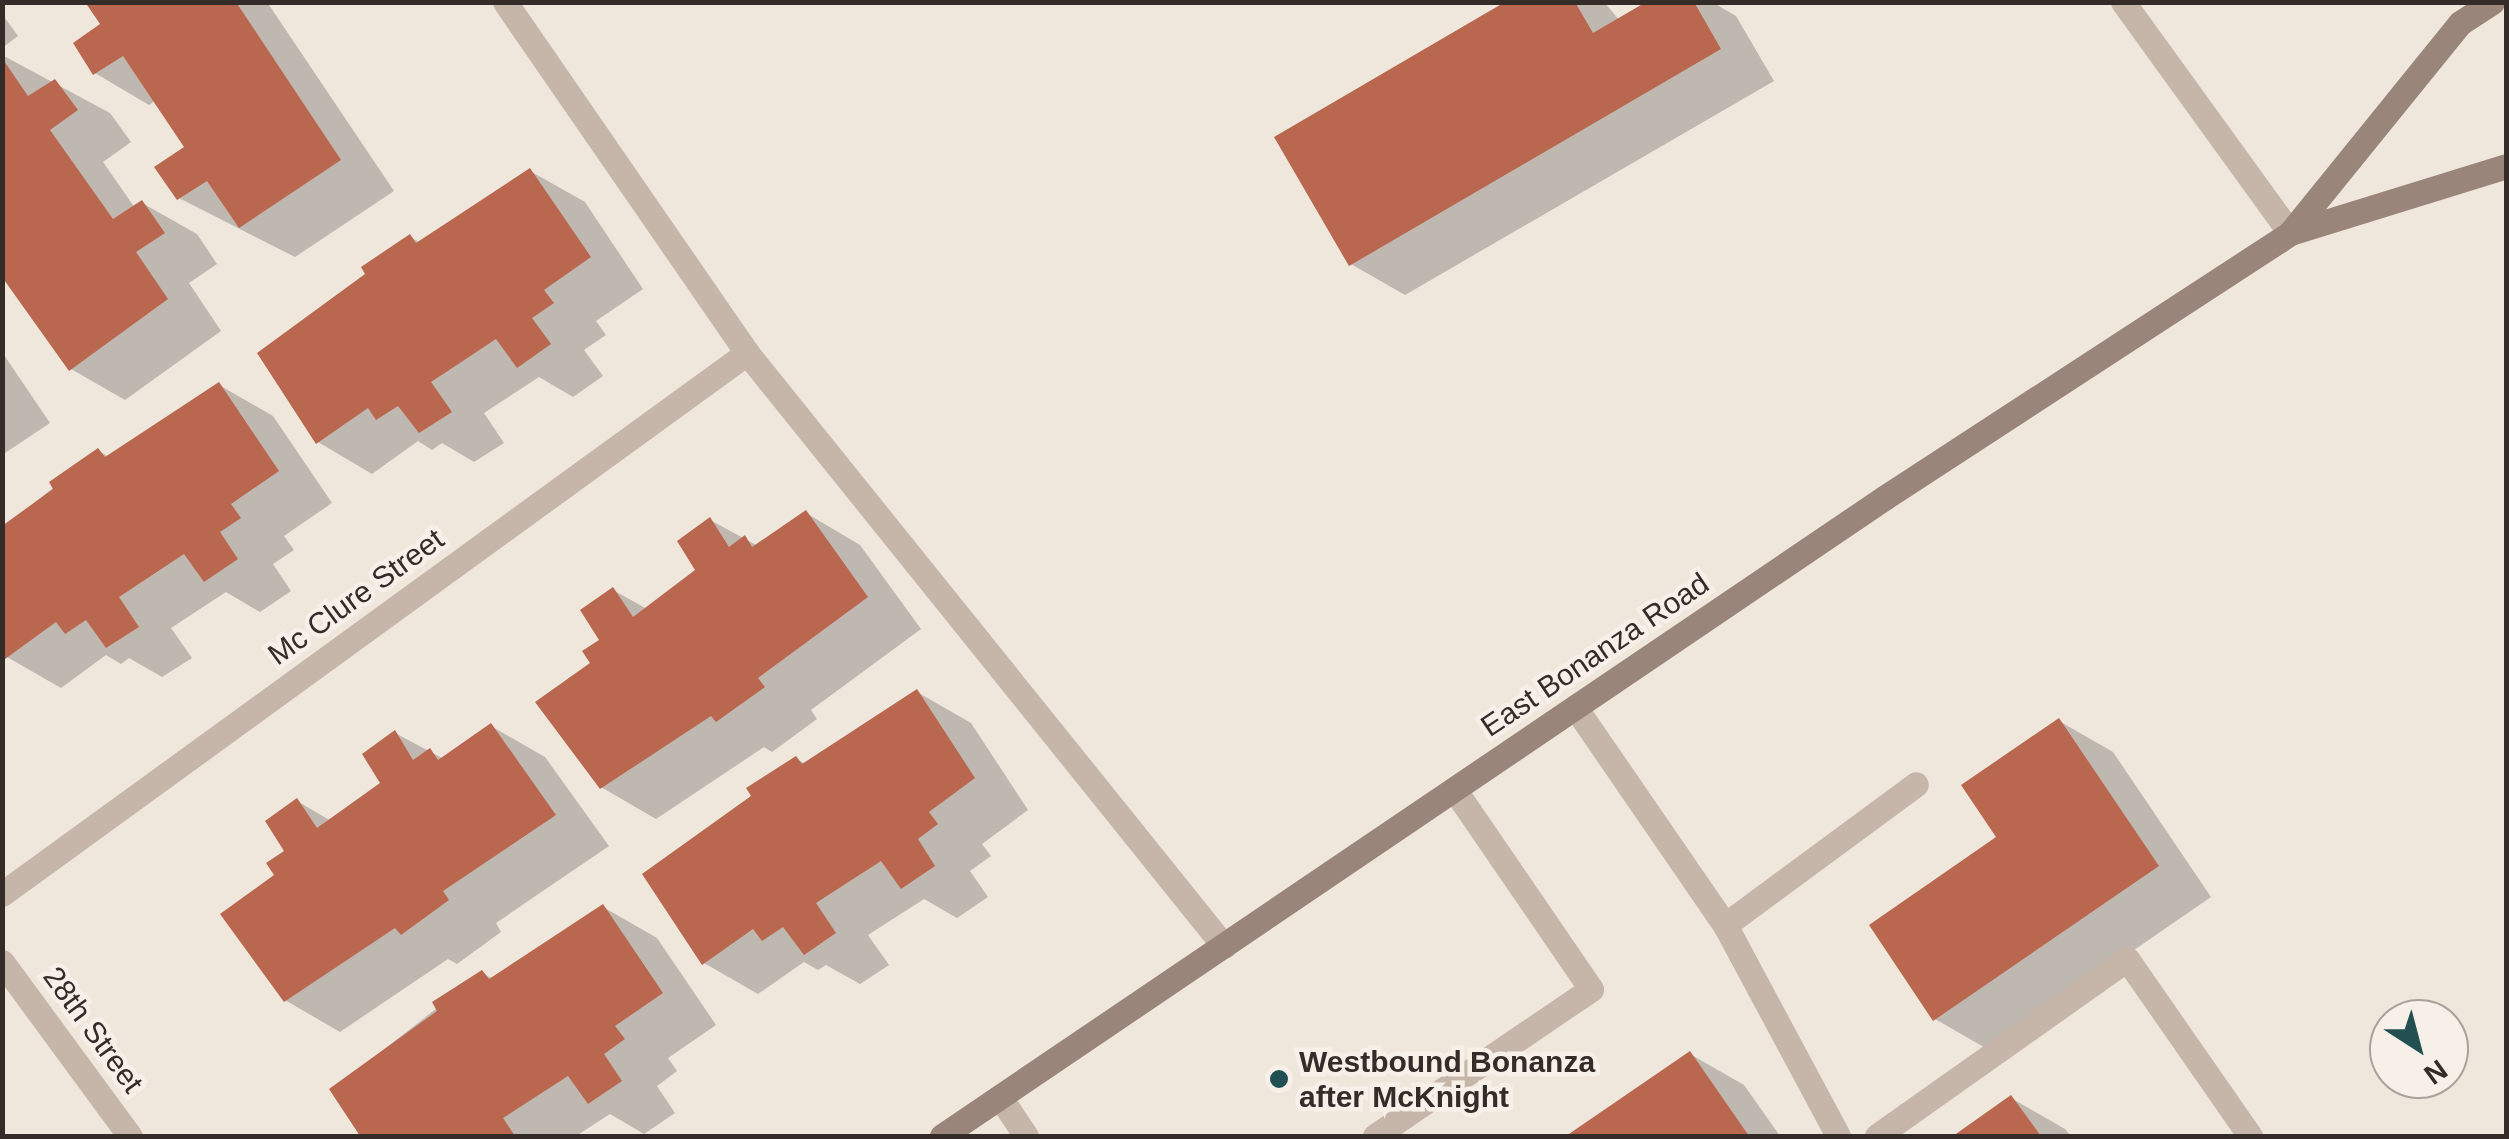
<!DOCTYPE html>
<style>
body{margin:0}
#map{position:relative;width:2509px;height:1139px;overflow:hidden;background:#efe6dc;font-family:Arial,sans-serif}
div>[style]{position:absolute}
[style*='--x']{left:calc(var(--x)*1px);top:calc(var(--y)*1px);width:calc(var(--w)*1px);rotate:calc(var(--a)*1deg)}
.shadow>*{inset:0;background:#0003}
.building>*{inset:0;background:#ba6750}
.service>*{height:25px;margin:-12.5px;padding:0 12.5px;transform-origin:12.5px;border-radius:12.5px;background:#c6b6aa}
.minor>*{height:25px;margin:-12.5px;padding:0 12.5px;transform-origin:12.5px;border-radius:12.5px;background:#c6b6aa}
.tertiary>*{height:25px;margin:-12.5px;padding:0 12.5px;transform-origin:12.5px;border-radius:12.5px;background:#c6b6aa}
.secondary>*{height:25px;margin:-12.5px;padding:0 12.5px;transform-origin:12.5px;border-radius:12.5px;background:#9a857b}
.dots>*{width:28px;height:28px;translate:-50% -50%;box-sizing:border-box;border:5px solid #f7f0e8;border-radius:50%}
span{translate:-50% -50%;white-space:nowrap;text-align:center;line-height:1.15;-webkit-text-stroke:9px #f7f0e8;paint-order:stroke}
.street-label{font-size:30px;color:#342c28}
.poi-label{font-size:30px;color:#342c28;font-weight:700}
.left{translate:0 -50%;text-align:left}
.frame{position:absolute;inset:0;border:5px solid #342c28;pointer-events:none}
.north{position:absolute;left:2369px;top:999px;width:100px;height:100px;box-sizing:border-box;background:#f7f0e8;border:2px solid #a9a29b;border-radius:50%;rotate:144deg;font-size:28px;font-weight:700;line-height:40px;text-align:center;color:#342c28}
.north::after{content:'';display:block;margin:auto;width:35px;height:45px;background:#225052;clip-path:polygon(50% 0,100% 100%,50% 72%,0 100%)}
</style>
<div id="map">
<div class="shadow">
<div style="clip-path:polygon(88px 2px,267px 2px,394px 191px,295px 257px,179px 198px,187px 148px,156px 100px,149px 105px,95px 73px,103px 25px)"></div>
<div style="clip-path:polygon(1510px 2px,1604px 2px,1620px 21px,1651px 2px,1712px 2px,1736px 16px,1774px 81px,1405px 295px,1351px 264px)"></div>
<div style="clip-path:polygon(2px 14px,18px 36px,2px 48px)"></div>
<div style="clip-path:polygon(2px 55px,110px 113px,131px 142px,103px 162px,135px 208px,142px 203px,197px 234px,217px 264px,189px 283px,221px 331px,125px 400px,71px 369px,2px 273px)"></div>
<div style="clip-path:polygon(530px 171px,585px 202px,643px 289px,596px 321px,606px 335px,584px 350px,603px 376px,573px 397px,539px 377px,484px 413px,504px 443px,474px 462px,442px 443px,432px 450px,418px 441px,372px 474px,318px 442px,368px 275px,410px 237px,421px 243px)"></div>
<div style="clip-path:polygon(2px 352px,50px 423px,2px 455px)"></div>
<div style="clip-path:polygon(219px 385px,273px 416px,332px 503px,284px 536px,294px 550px,273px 564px,291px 591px,260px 612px,226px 592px,171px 628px,192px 658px,162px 677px,129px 658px,121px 664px,106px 655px,61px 688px,7px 657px,2px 529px,99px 451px,109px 457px)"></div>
<div style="clip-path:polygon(806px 513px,860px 545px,921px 629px,811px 710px,817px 719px,772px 752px,764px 747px,656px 819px,601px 787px,603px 641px,613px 590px,647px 609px,699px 571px,710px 520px,758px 546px)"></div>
<div style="clip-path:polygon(917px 692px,971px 723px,1028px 810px,982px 844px,991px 856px,970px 871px,988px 897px,957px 918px,924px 899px,868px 935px,889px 965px,860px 984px,826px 965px,818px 970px,804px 962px,758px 994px,704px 963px,754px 797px,796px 759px,806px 764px)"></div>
<div style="clip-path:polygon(2059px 721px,2113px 752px,2211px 897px,1989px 1050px,1935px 1019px)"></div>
<div style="clip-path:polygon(491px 726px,545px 757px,609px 846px,496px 923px,501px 932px,457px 964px,448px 959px,340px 1032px,285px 1000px,277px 876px,297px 801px,331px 821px,384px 783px,395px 733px,444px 759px)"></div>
<div style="clip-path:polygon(603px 907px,657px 938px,716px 1025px,668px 1058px,677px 1071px,657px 1086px,675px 1113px,644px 1134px,610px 1114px,576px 1136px,363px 1136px,332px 1090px,482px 973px,493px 979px)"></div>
<div style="clip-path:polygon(1690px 1054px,1744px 1085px,1780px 1136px,1570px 1136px)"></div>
<div style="clip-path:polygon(2011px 1098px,2065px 1129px,2071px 1136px,1957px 1136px)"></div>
</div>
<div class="building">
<div style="clip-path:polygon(85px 2px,236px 2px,341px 160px,239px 228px,207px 181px,177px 200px,154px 167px,184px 147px,123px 56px,93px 75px,73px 43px,100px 24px)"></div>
<div style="clip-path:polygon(1505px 2px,1575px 2px,1593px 33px,1646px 2px,1694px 2px,1721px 49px,1349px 266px,1274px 137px)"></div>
<div style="clip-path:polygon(2px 58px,28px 96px,55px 79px,78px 110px,50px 130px,113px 219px,142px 200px,165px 233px,136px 252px,168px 299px,69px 371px,2px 277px)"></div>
<div style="clip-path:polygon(530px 168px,591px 257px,544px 290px,554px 303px,532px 318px,551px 344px,517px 368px,496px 339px,431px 382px,452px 412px,419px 433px,398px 406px,376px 420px,368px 408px,316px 444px,257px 353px,365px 274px,361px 267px,410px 234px,416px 243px)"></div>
<div style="clip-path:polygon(219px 382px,279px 471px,231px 504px,241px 518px,220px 532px,238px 559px,204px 582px,184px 554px,119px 597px,139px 627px,106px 648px,86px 620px,65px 634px,56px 622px,5px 659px,2px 526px,53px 489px,49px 482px,98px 448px,105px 457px)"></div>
<div style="clip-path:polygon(806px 510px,868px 597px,758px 678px,765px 687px,716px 722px,711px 716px,600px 789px,535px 702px,590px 663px,582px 651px,599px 640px,580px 610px,613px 587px,633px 617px,695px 570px,677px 541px,710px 517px,729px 547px,745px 535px,752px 547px)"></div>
<div style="clip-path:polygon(917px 689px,975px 778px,929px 812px,938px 824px,918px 839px,935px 866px,901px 889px,881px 861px,816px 903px,836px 933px,804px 955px,783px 927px,762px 941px,753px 929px,702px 965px,642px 874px,751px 796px,746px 788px,796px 756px,802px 764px)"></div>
<div style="clip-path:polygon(2059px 718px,2159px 866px,1933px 1021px,1869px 925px,1996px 837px,1961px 785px)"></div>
<div style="clip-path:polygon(491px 723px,556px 815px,443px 891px,449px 900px,401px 935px,395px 928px,284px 1002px,220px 914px,274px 875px,266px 863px,284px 851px,265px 821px,297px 798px,317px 828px,380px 783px,362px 754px,395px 730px,413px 760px,430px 748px,438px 760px)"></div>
<div style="clip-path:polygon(603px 904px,663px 993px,615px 1026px,625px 1039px,604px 1054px,622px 1081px,588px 1104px,568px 1076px,503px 1118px,515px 1136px,360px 1136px,329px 1089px,437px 1011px,432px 1002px,482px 970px,489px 979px)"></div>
<div style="clip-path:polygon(1690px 1051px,1749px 1136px,1566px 1136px)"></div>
<div style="clip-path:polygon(2011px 1095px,2041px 1136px,1953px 1136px)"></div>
</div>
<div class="service">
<div style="--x:505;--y:2;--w:426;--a:55.4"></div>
<div style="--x:747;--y:353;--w:761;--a:51.19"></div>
<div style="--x:2123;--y:2;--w:285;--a:54.1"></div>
<div style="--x:1575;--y:707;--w:265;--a:55.5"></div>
<div style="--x:1725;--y:925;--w:237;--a:-36.4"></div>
<div style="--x:1725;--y:925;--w:239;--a:61.8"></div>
<div style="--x:1000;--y:1097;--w:47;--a:56.3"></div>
<div style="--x:1375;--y:1136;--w:261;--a:-34.2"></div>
<div style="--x:1591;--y:989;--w:242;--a:-124.4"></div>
<div style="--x:1877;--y:1136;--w:306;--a:-35.3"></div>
<div style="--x:2127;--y:959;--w:216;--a:55.2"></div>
</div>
<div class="minor">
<div style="--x:2;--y:894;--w:921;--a:-35.99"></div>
</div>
<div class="tertiary">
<div style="--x:2;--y:962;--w:216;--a:53.7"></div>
</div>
<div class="secondary">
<div style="--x:2290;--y:233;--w:270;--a:-51"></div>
<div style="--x:2460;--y:23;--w:38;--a:-33"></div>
<div style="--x:942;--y:1136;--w:1138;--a:-34.11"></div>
<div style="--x:1884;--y:498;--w:485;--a:-33.1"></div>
<div style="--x:2290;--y:233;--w:226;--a:-17.2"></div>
</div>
<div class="dots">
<div style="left:1279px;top:1079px;background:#225052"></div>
</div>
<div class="street-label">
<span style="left:356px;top:597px;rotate:-36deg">Mc Clure Street</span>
<span style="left:1595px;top:655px;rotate:-34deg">East Bonanza Road</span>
<span style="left:93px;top:1030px;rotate:54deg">28th Street</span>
</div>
<div class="poi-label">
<span class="left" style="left:1299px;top:1079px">Westbound Bonanza<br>after McKnight</span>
</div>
<div class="frame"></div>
<div class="north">N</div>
</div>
